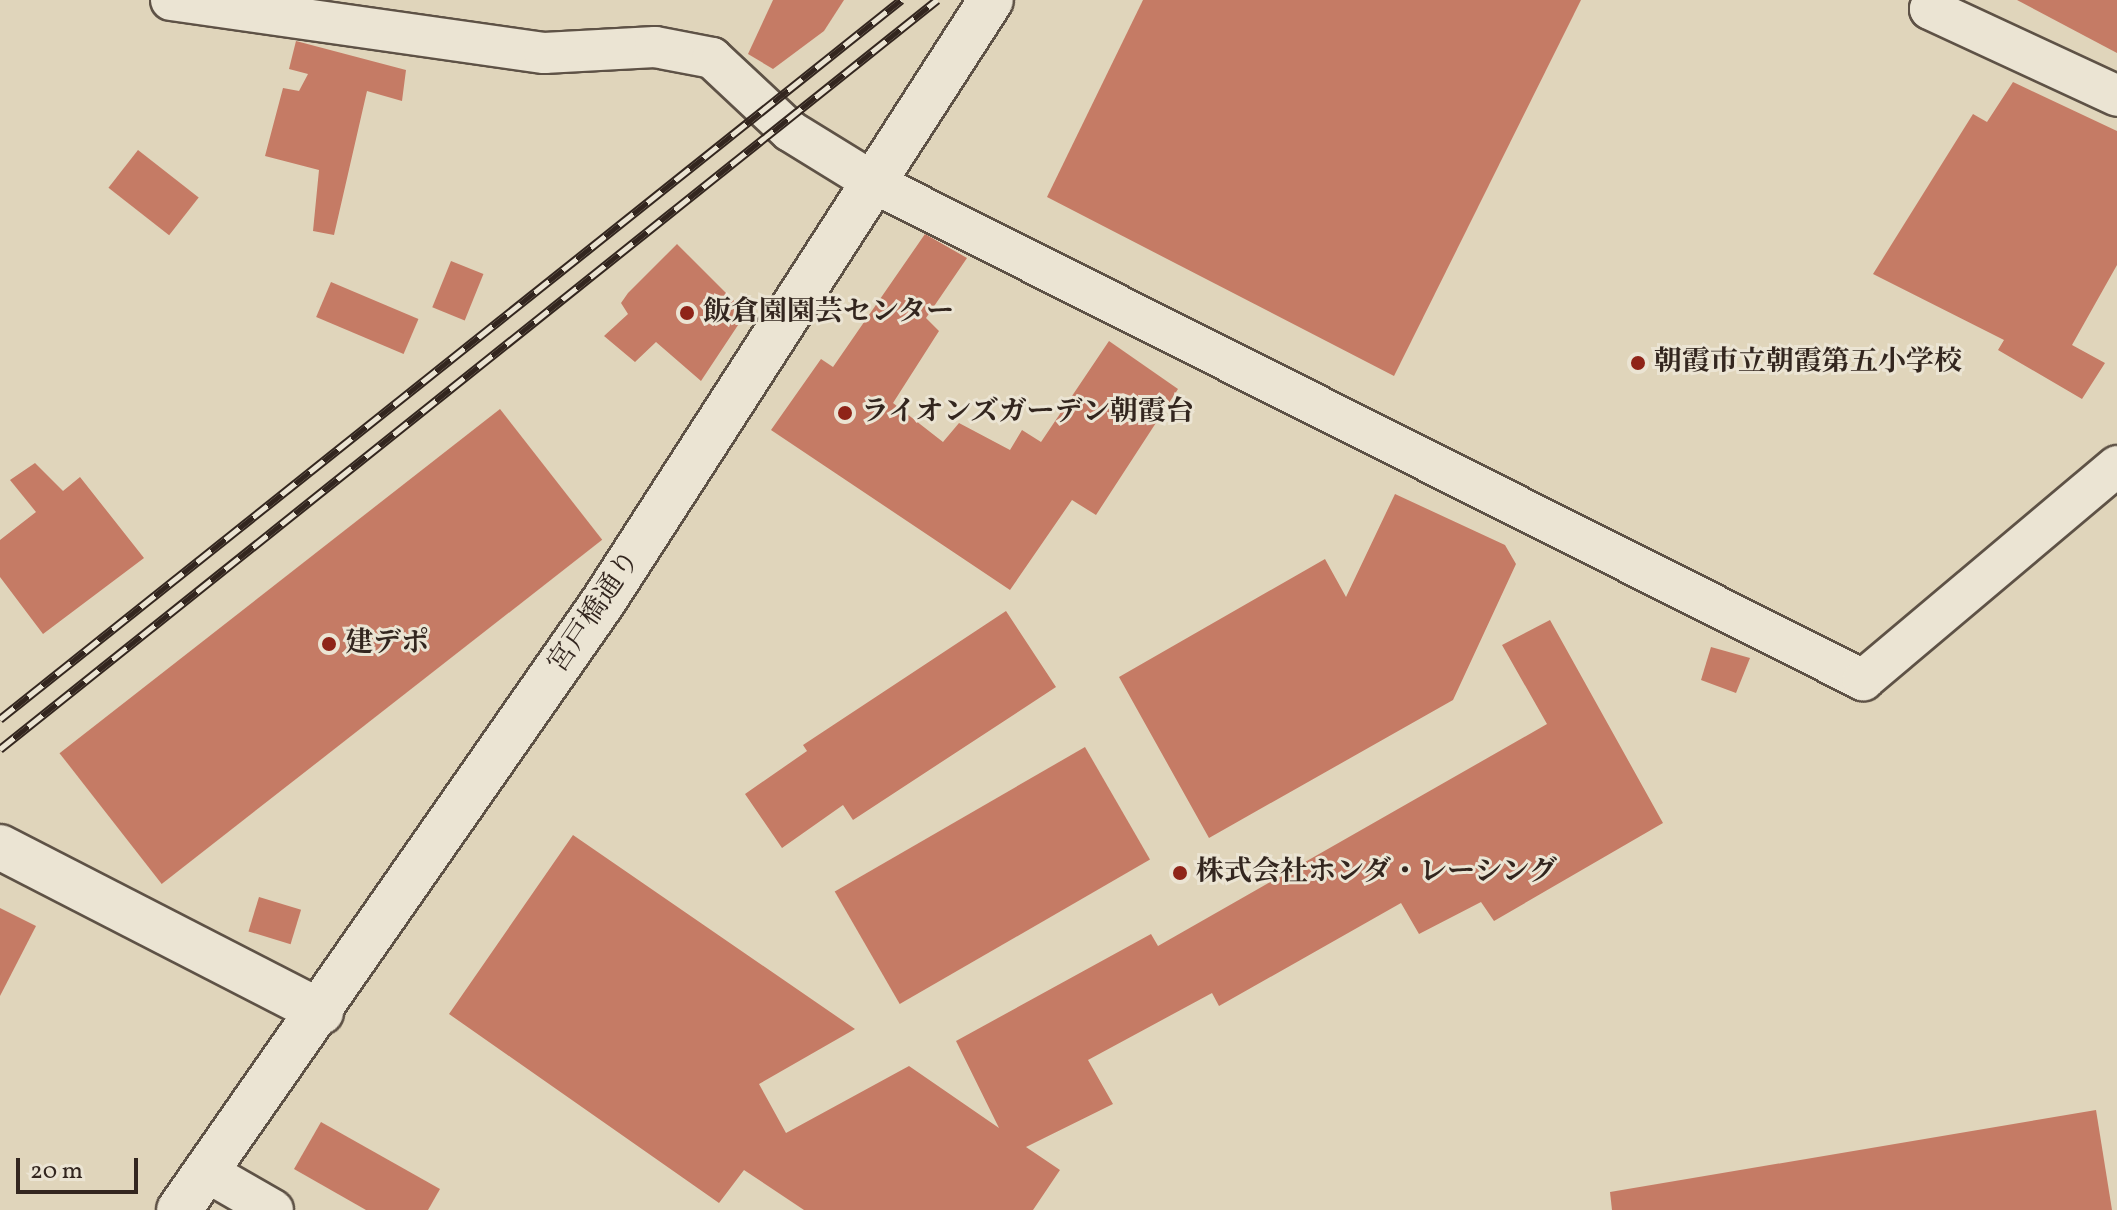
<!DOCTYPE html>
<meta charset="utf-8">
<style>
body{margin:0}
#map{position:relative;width:2117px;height:1210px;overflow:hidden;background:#e0d5bb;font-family:Vollkorn,"Noto Serif JP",serif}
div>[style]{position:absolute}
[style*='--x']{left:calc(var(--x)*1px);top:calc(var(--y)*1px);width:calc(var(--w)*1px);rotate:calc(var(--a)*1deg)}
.building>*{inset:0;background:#c57b65;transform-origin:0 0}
.roads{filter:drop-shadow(2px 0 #5e5246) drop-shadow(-2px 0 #5e5246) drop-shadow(0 2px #5e5246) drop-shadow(0 -2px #5e5246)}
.street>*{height:40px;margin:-20px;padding:0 20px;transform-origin:20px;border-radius:20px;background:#ebe4d3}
.secondary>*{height:44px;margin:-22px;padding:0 22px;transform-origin:22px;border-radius:22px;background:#ebe4d3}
.rail>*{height:9px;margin-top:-4.5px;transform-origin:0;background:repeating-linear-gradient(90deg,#ebe4d3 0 18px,#33261f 0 36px);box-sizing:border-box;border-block:2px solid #33261f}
.dots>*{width:22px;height:22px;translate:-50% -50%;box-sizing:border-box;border:4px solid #ebe4d3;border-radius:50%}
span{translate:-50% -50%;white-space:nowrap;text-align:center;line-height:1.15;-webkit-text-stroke:6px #ebe4d3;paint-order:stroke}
.poi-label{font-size:28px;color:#33261f;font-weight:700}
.left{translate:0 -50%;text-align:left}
.street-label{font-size:28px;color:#33261f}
.scale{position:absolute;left:16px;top:1158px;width:122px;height:36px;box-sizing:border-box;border:4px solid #33261f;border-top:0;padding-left:10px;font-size:24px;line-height:28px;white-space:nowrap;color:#33261f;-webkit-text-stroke:6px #ebe4d3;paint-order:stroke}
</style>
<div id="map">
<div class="building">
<div style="clip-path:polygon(773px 0,844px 0,824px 31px,773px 69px,748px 54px)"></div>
<div style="clip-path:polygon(1143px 0,1581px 0,1394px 376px,1047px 197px)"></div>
<div style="clip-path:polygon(2017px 0,2117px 0,2117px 53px)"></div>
<div style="clip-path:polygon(296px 41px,406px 70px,402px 101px,367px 91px,334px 235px,313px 231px,319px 170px,265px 156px,283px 88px,299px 91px,308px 74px,289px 69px)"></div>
<div style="clip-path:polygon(2013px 82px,2117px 131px,2117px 265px,2072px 345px,2105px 363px,2082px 399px,1998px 350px,2004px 340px,1873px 274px,1973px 114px,1987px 122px)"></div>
<div style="left:138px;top:150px;width:77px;height:48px;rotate:38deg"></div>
<div style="clip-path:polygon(925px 234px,967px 258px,926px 318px,939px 331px,893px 403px,943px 442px,959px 423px,1010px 450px,1022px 430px,1041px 442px,1109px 341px,1178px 389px,1096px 515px,1072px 500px,1010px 590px,771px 430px,821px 359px,833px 367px)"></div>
<div style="clip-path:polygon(677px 244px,746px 313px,701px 381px,656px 342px,635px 362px,604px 336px,628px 314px,621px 303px,628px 293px)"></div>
<div style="left:451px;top:261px;width:35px;height:50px;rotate:22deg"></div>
<div style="left:331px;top:282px;width:95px;height:38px;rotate:23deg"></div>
<div style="left:500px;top:409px;width:166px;height:559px;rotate:52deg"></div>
<div style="clip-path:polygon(35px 463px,63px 491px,80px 477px,144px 558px,43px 634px,0 577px,0 540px,36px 512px,10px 480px)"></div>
<div style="clip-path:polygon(1395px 494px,1505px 545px,1516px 564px,1453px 700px,1209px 838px,1119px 677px,1325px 559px,1346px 597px)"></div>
<div style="clip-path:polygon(1006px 611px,1056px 687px,853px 820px,843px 805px,782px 848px,745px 794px,807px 751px,803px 745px)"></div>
<div style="clip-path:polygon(1550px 620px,1663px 823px,1494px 921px,1481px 902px,1419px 934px,1401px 903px,1219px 1006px,1212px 993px,1088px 1060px,1113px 1104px,1026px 1147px,1060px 1170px,1033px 1210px,804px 1210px,744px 1170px,719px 1203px,449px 1014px,573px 835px,855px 1029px,759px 1084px,786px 1133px,909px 1066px,999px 1128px,956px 1041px,1151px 934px,1158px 946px,1547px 724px,1502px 645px)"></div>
<div style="clip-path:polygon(1711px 647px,1750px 658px,1736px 693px,1701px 680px)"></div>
<div style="left:1085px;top:747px;width:130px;height:289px;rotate:60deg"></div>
<div style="left:259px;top:897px;width:44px;height:36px;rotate:17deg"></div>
<div style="clip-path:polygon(0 908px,36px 926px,0 996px)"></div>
<div style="clip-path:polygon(2096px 1110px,2112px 1210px,1612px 1210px,1610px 1192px)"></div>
<div style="clip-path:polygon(321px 1122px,440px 1189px,428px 1210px,366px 1210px,294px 1169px)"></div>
</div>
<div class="roads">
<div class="street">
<div style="--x:171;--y:0;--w:377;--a:8.1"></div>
<div style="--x:544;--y:53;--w:111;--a:-3.1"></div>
<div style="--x:655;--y:47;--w:58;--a:10.9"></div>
<div style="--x:712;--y:58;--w:107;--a:43.1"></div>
<div style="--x:790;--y:131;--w:101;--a:31.6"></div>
<div style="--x:876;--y:184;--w:1105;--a:26.68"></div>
<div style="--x:1863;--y:680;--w:332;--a:-40.1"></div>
<div style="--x:1938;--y:0;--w:12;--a:132"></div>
<div style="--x:1930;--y:9;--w:206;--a:24.9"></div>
<div style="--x:207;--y:1172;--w:76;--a:29.9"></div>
</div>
<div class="secondary">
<div style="--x:0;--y:847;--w:361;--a:27.2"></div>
<div style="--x:179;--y:1210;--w:741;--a:-55.11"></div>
<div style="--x:603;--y:602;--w:716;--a:-57.2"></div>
</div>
</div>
<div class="rail">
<div style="--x:0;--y:719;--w:1153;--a:-38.59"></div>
<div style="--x:0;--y:749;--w:1200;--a:-38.64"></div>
</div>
<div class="dots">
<div style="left:687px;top:313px;background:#8f2418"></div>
<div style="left:1638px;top:363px;background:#8f2418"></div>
<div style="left:845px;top:413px;background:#8f2418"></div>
<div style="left:329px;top:644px;background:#8f2418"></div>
<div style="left:1180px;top:873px;background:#8f2418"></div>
</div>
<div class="poi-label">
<span class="left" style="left:703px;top:313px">飯倉園園芸センター</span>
<span class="left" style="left:1654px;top:363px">朝霞市立朝霞第五小学校</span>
<span class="left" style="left:861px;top:413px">ライオンズガーデン朝霞台</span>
<span class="left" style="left:345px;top:644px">建デポ</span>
<span class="left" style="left:1196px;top:873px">株式会社ホンダ・レーシング</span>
</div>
<div class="street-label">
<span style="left:595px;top:612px;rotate:-56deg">宮戸橋通り</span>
</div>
<div class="scale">20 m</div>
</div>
